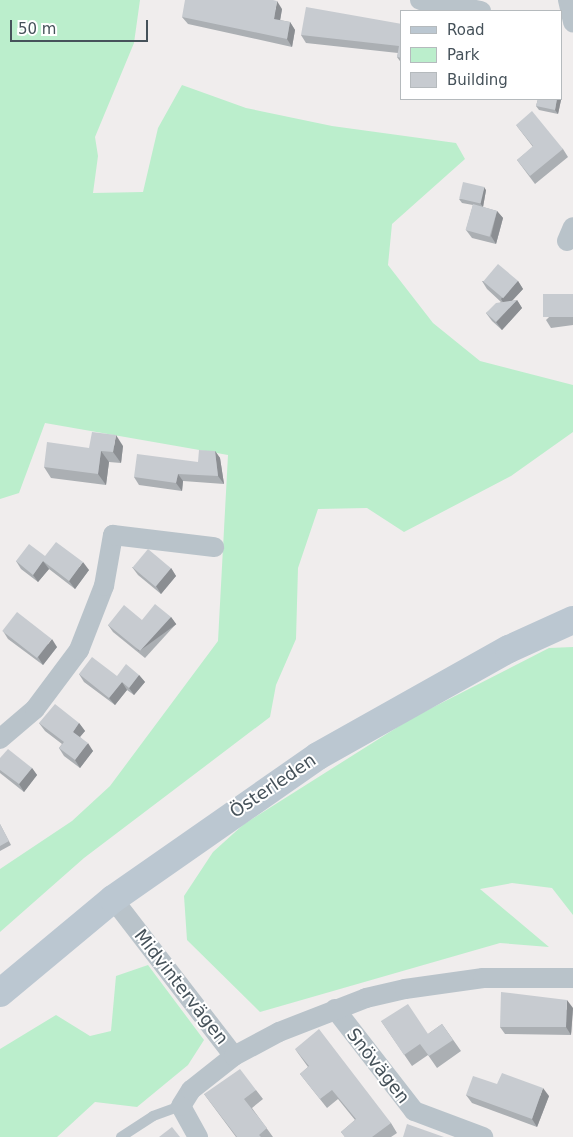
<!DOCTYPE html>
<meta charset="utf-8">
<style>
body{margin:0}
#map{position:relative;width:573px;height:1137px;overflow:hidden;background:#f0eded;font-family:"DejaVu Sans",sans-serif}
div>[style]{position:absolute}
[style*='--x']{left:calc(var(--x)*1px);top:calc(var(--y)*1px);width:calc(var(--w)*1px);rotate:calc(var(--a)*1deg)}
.green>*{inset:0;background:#bec}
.service>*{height:10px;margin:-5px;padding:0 5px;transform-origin:5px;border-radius:5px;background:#b9c3ca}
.minor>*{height:20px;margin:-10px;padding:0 10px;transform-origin:10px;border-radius:10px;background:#b9c3ca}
.secondary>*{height:28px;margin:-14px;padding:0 14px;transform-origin:14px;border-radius:14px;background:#bbc7d1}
.wall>*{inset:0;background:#abafb3}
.shaded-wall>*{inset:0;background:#8b8e92;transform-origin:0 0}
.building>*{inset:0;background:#c7cbd0;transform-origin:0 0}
span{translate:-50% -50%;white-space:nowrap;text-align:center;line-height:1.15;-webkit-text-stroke:4px #fff;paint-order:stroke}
.street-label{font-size:18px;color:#46525a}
.legend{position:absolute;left:400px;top:10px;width:162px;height:90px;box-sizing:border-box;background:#fff;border:1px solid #b5babd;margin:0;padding:6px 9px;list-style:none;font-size:15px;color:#46525a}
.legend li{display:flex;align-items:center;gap:10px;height:25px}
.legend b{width:25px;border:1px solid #b5babd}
.scale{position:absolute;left:10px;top:20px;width:138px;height:22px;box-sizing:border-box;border:2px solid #46525a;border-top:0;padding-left:6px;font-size:15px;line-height:18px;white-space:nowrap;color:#46525a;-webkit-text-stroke:4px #fff;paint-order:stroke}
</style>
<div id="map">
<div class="green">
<div style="clip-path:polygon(0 0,140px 0,134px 43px,95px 137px,98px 156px,93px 193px,143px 192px,158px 128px,182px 85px,246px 108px,332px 126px,456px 143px,465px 159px,392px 224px,388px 265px,433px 323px,480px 361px,573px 385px,573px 432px,511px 476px,404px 532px,367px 508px,318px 509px,298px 568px,296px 639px,276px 685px,270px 717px,84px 858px,0 932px,0 869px,72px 821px,110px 786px,218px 641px,228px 455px,45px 423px,19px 493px,0 499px)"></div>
<div style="clip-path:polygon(573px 647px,573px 915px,552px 888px,512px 883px,480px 889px,549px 947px,500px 943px,260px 1012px,187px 940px,184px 896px,213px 852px,244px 824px,412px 718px,549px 648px)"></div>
<div style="clip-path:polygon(148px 965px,204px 1040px,188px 1065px,137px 1107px,95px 1102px,57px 1137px,0 1137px,0 1049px,56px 1015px,90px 1036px,111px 1031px,116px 976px)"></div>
</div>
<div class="service">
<div style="--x:121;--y:1137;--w:38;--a:-33"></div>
<div style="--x:153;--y:1116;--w:30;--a:-20"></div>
</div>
<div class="minor">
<div style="--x:420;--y:0;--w:62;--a:10.2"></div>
<div style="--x:568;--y:0;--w:23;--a:77"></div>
<div style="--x:567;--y:241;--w:15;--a:-67"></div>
<div style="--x:0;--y:739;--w:46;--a:-40.6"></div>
<div style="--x:35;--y:709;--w:74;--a:-53.3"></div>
<div style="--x:79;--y:650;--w:69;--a:-68.7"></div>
<div style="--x:104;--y:586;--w:52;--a:-80"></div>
<div style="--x:113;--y:535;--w:102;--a:6.8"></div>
<div style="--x:113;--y:899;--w:198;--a:52.4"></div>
<div style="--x:335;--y:1009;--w:129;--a:52.2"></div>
<div style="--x:414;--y:1111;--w:74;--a:20.6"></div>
<div style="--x:198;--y:1137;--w:35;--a:-119"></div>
<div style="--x:181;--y:1106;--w:19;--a:-58"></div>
<div style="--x:191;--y:1090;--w:55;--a:-38.3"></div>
<div style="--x:234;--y:1056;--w:51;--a:-28.1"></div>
<div style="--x:279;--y:1032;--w:93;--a:-21.3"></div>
<div style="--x:366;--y:998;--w:40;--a:-13"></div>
<div style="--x:405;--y:989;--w:79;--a:-8"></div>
<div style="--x:483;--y:978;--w:90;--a:0"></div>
</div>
<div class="secondary">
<div style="--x:0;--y:993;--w:147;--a:-39.8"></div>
<div style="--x:113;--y:899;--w:250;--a:-34.9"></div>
<div style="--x:318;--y:756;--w:219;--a:-29.3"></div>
<div style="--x:509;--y:649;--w:70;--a:-24.4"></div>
</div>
<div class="wall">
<div style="clip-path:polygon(282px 9px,280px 20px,290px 22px,295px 30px,292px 47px,188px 24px,182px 17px)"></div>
<div style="clip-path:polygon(402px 24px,402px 64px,397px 57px,398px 53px,306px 43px,301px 35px)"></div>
<div style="clip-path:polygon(538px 99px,560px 99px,561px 100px,558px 114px,539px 110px,536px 106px)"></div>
<div style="clip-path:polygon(516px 125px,563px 149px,568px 157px,535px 184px,517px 160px,533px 147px)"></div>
<div style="clip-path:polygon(486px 190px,483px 207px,497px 211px,503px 218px,496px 244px,472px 238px,466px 230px,473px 205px,462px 203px,459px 199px)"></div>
<div style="clip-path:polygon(482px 281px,518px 281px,523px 289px,512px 301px,517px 300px,522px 308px,502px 330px,492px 321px,486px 313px,501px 302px,487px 289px)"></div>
<div style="clip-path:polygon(573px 294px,573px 325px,551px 328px,546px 320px)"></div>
<div style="clip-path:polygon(123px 446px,121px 463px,109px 462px,106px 485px,51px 478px,44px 467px,89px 448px)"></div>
<div style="clip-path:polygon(215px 451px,220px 458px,224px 484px,183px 481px,182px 491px,139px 485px,134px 477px,198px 462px)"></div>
<div style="clip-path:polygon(45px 556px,89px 570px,75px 589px,49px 569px,38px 582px,21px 569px,16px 561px)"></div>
<div style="clip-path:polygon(132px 567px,171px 568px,176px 576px,161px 594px,138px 575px)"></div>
<div style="clip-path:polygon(171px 617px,176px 624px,145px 658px,113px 632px,108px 625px,142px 620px)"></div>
<div style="clip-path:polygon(3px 631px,57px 647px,43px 665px,8px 639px)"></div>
<div style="clip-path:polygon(79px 674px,117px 676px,139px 675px,145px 682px,134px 695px,127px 690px,115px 705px,84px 682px)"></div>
<div style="clip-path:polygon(39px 723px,79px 723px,85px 731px,80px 737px,93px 751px,80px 768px,64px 756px,59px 748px,62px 744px,45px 731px)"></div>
<div style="clip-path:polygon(0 758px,32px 768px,37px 775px,24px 792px,0 773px)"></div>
<div style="clip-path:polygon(0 824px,11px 845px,0 851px)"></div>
<div style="clip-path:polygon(573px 1008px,571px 1035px,505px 1034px,500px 1027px)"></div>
<div style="clip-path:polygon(381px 1021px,428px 1034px,442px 1024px,461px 1051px,437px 1068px,428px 1055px,412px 1066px)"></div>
<div style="clip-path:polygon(295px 1049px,391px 1123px,397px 1133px,391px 1137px,345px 1137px,341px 1132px,355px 1120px,338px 1099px,327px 1108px,300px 1074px,308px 1067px)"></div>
<div style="clip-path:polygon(256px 1090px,263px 1099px,252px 1108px,273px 1137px,236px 1137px,204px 1094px)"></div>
<div style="clip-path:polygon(466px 1095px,549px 1096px,537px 1127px,472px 1103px)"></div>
</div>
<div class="shaded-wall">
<div style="clip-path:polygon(277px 1px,282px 9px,279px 27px,274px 19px)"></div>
<div style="clip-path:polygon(290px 22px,295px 30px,292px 47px,287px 39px)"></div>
<div style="clip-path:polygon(557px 99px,560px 99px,561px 100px,558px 114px,555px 110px)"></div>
<div style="clip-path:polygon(484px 187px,486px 190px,483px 207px,480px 203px)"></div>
<div style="clip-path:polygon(497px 211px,503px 218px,496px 244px,491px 236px)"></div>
<div style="clip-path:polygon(518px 281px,523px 289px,506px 307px,501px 299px)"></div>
<div style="clip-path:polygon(517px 300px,522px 308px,502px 330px,496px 322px)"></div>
<div style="clip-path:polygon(116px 435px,123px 446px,121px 463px,113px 452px)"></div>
<div style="clip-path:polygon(101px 451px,109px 462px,106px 485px,98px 474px)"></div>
<div style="clip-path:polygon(215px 451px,220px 458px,224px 484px,218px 476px)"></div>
<div style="clip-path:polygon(178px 474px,183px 481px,182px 491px,176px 483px)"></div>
<div style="clip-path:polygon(43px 561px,49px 569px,38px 582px,33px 575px)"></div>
<div style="clip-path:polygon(83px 562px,89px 570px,75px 589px,69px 581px)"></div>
<div style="clip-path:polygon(171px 568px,176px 576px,161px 594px,156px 586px)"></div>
<div style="left:171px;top:617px;width:9px;height:46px;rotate:54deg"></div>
<div style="clip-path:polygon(52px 639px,57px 647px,43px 665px,38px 657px)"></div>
<div style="clip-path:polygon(139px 675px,145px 682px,134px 695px,129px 688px)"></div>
<div style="clip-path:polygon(122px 682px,127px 690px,115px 705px,109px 698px)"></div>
<div style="clip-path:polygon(79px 723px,85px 731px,78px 739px,73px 732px)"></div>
<div style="clip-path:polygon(88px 743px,93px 751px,80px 768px,75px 760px)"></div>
<div style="clip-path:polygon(32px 768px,37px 775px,24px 792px,19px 784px)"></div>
<div style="clip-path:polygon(567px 1000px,573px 1008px,571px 1035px,566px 1027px)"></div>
<div style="clip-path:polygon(543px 1088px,549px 1096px,537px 1127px,532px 1119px)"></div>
</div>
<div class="building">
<div style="clip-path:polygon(185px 0,273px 0,277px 1px,274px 19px,290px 22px,287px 39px,182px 17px)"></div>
<div style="clip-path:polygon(306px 7px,402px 24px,402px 58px,397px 57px,399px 46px,301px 35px)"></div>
<div style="clip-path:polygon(538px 99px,557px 99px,555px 110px,536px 106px)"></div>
<div style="clip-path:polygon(532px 111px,563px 149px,530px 176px,517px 160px,533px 146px,516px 125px)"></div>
<div style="left:463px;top:182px;width:22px;height:17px;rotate:13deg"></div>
<div style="left:473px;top:204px;width:25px;height:27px;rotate:16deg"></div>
<div style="left:498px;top:264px;width:26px;height:23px;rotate:40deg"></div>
<div style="left:573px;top:294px;width:23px;height:30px;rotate:90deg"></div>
<div style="clip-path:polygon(517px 300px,496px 322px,486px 313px,496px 303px)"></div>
<div style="clip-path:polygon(92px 432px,116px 435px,113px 452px,101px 451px,98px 474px,44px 467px,47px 442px,89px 448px)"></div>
<div style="clip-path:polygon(199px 450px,215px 451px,218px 476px,178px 474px,176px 483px,134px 477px,137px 454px,198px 462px)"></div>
<div style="clip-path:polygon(56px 542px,83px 562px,69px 581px,43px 561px,33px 575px,16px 561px,29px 544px,45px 556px)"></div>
<div style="left:148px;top:549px;width:30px;height:24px;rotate:40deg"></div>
<div style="clip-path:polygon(155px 604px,171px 617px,140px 651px,108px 625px,124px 605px,142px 620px)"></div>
<div style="left:17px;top:612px;width:44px;height:24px;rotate:38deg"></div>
<div style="clip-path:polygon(92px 657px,117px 676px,126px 664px,139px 675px,129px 688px,122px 682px,109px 698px,79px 674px)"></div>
<div style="clip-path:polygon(55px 704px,79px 723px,73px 732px,88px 743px,75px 760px,59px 748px,64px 742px,39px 723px)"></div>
<div style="clip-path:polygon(8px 749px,32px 768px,19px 784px,0 770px,0 758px)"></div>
<div style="clip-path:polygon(0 824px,9px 841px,0 846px)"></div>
<div style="clip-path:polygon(501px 992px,567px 1000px,566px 1027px,500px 1027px)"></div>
<div style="clip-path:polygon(408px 1004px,428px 1034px,442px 1024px,453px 1040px,429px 1056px,420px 1044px,404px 1055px,381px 1021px)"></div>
<div style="clip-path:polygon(319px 1029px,391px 1123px,372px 1137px,345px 1137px,341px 1132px,356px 1119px,332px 1090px,320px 1099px,300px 1074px,309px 1066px,295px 1049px)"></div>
<div style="clip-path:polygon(240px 1069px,256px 1090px,244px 1099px,267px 1128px,259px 1135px,261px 1137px,237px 1137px,204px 1094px)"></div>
<div style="clip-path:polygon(502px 1073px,543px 1088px,532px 1119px,466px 1095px,473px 1076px,497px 1084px)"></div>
<div style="clip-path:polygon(407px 1124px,444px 1137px,403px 1137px)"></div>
<div style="clip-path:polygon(172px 1127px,180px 1137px,159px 1137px)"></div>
</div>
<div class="street-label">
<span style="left:273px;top:786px;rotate:-34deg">Österleden</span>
<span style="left:181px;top:987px;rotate:52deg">Midvintervägen</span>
<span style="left:378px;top:1066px;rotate:52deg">Snövägen</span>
</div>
<ul class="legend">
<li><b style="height:6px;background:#bbc7d1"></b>Road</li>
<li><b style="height:14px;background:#bec"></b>Park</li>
<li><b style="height:14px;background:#c7cbd0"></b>Building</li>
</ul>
<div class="scale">50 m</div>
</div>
